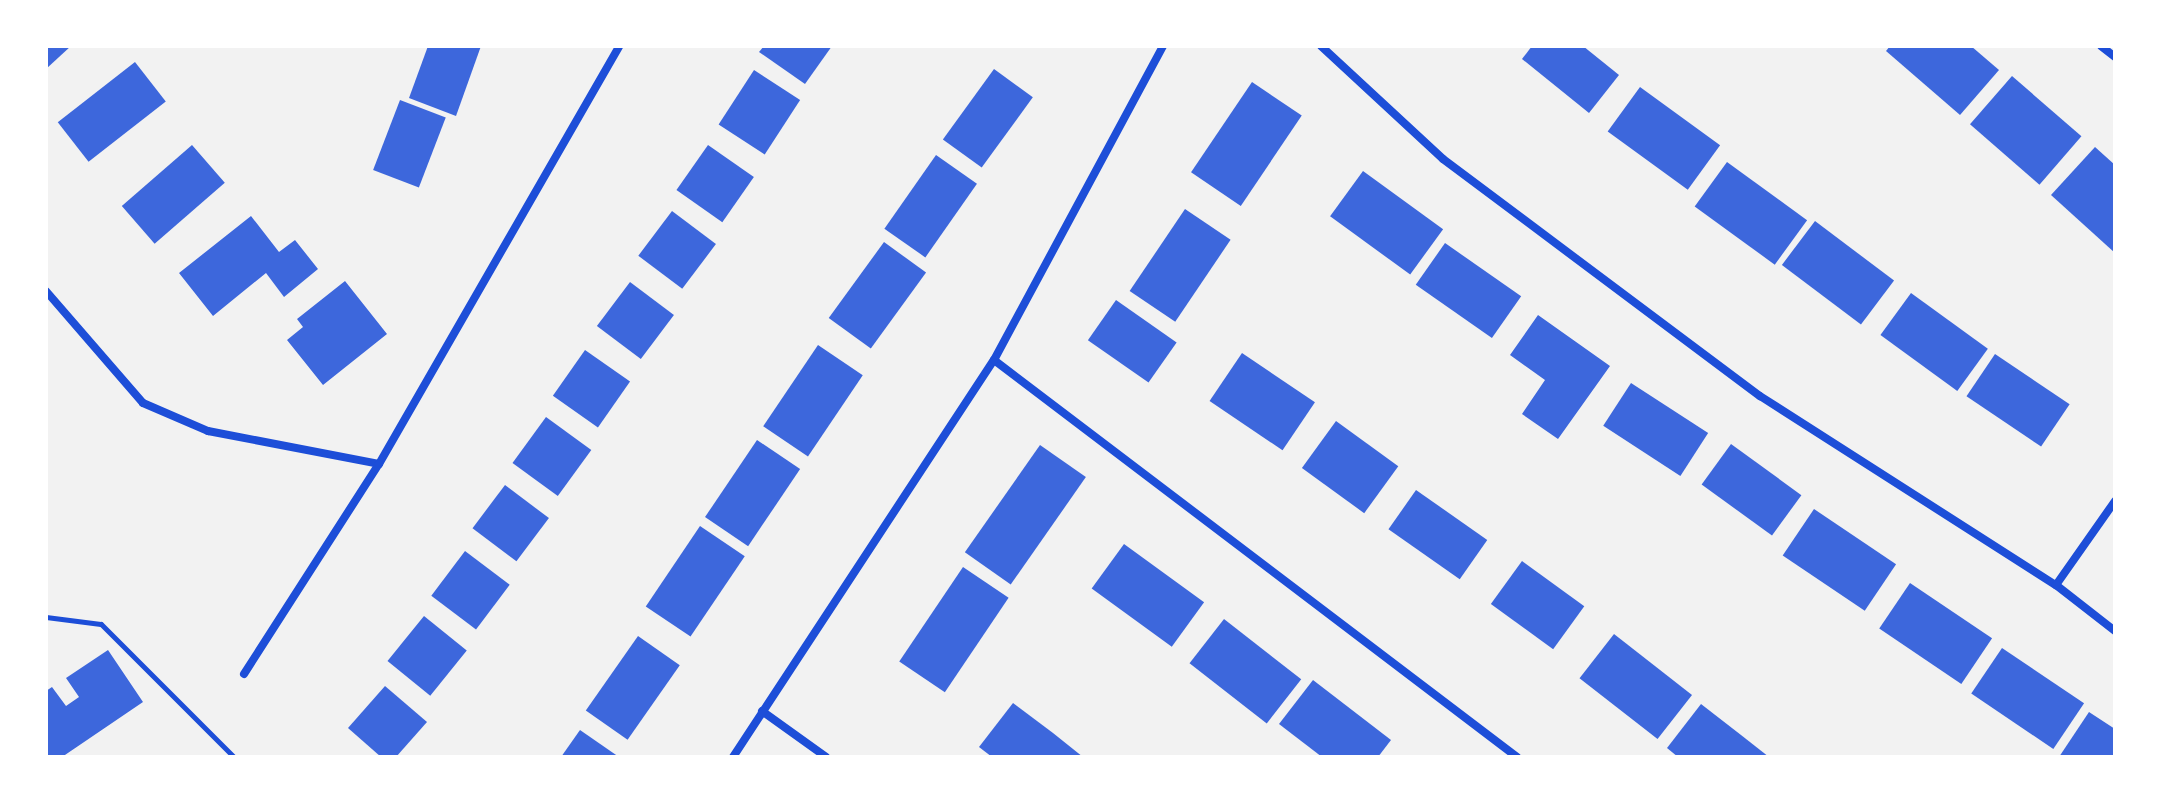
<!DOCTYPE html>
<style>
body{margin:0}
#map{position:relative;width:2161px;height:803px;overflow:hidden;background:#f2f2f2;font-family:Signika,sans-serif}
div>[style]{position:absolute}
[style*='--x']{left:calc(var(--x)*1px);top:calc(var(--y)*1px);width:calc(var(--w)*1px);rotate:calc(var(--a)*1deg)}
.building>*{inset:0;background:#3d67dc;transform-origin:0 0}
.path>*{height:5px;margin:-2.5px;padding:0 2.5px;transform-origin:2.5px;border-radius:2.5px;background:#1d4ed8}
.minor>*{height:8px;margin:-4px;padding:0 4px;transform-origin:4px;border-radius:4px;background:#1d4ed8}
span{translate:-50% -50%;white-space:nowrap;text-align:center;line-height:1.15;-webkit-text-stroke:7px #fff;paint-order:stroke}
.frame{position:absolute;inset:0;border:48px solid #fff;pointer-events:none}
</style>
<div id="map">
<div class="building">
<div style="clip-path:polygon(46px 46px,71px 46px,46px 69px)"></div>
<div style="clip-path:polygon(428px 46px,481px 46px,456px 116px,409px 98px)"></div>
<div style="clip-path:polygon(764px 46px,832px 46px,805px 84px,759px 52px)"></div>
<div style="clip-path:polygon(1532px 46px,1583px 46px,1619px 75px,1589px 113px,1522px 59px)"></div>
<div style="clip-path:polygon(1890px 46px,1971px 46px,1999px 70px,1960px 115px,1886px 51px)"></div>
<div style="left:135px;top:62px;width:50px;height:98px;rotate:52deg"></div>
<div style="left:994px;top:69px;width:48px;height:87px;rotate:36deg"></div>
<div style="left:754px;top:70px;width:55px;height:65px;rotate:33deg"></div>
<div style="left:2012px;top:76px;width:92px;height:64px;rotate:41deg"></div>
<div style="left:1252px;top:82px;width:60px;height:109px;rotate:34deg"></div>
<div style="left:1640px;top:87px;width:99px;height:55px;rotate:36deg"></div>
<div style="left:400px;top:100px;width:49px;height:75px;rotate:21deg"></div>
<div style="left:192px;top:145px;width:50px;height:93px;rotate:49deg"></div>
<div style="left:708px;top:145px;width:56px;height:55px;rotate:35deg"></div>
<div style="clip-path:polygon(2095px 147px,2115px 165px,2115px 253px,2051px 195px)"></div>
<div style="left:936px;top:155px;width:50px;height:90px;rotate:35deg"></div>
<div style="left:1727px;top:162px;width:99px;height:55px;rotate:36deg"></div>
<div style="left:1363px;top:171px;width:99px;height:56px;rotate:36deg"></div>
<div style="left:1185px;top:209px;width:55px;height:99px;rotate:34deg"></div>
<div style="left:672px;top:211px;width:55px;height:56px;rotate:37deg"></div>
<div style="clip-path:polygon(251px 216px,279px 252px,295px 240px,318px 269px,284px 297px,266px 273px,213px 316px,179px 273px)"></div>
<div style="left:1815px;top:221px;width:99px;height:55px;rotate:37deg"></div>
<div style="left:884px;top:242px;width:52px;height:94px;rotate:36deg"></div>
<div style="left:1445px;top:243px;width:93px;height:51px;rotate:35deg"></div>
<div style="clip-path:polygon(345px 281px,387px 334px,323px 385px,287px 340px,303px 327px,297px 319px)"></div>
<div style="left:630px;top:282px;width:55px;height:55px;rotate:37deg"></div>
<div style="left:1911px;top:293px;width:95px;height:52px;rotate:36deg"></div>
<div style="left:1116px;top:300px;width:74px;height:49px;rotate:35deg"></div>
<div style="clip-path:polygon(1538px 315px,1610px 366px,1558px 439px,1522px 414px,1545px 380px,1510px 355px)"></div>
<div style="left:818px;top:345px;width:54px;height:98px;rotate:34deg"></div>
<div style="left:585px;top:350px;width:55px;height:56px;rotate:35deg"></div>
<div style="left:1242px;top:353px;width:88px;height:58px;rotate:34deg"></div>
<div style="left:1995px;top:354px;width:90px;height:51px;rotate:34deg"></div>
<div style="left:1631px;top:383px;width:92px;height:51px;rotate:33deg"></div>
<div style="left:546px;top:417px;width:56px;height:57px;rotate:36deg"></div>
<div style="left:1336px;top:421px;width:77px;height:58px;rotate:36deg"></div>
<div style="left:757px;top:440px;width:52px;height:93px;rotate:34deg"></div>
<div style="left:1731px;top:444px;width:87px;height:50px;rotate:36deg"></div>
<div style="left:1040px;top:445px;width:56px;height:131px;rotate:35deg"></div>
<div style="left:505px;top:485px;width:55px;height:54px;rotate:37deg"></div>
<div style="left:1416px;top:490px;width:87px;height:48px;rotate:35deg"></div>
<div style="left:1814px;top:509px;width:99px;height:56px;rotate:34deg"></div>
<div style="left:700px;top:526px;width:54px;height:97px;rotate:34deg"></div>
<div style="left:1124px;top:544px;width:99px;height:55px;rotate:36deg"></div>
<div style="left:465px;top:551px;width:56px;height:56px;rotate:37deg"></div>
<div style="left:1522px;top:561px;width:77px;height:53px;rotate:36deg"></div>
<div style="left:963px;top:567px;width:55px;height:114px;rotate:34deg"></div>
<div style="left:1910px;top:583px;width:99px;height:55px;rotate:34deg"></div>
<div style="left:424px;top:616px;width:55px;height:58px;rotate:39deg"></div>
<div style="left:1224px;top:619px;width:98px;height:56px;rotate:38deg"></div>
<div style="left:1614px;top:634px;width:99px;height:56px;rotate:38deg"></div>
<div style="left:638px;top:636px;width:51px;height:91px;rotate:35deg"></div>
<div style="left:2002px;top:648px;width:99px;height:55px;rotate:34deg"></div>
<div style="clip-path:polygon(108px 650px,143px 702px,62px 757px,46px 757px,46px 691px,52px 687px,66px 706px,79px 697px,66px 678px)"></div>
<div style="clip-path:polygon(1313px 680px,1391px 740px,1378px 757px,1322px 757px,1279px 724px)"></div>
<div style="clip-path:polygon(385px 686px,427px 722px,396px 757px,381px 757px,348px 728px)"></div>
<div style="clip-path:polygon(1013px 703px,1053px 733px,1083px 757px,992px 757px,979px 747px)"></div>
<div style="clip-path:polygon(1701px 704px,1741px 735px,1769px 757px,1678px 757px,1667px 748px)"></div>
<div style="clip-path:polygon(2089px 712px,2115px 729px,2115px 757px,2059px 757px)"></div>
<div style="clip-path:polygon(580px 730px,619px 757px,561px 757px)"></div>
</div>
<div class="path">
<div style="--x:46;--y:617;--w:55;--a:7.3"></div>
<div style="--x:101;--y:624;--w:188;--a:45"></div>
</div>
<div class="minor">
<div style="--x:1321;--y:46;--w:166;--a:42.8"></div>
<div style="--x:1443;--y:159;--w:396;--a:36.8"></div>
<div style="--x:1760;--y:396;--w:351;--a:32.6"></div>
<div style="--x:2056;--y:585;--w:75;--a:37.9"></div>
<div style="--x:2101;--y:46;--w:18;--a:38"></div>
<div style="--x:46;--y:291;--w:148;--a:49.1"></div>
<div style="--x:143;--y:403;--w:71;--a:23.3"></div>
<div style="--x:208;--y:431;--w:174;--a:10.9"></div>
<div style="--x:994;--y:360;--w:657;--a:37.2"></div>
<div style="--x:2056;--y:585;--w:103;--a:-54.9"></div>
<div style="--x:244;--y:674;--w:250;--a:-57.3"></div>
<div style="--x:379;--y:464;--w:482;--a:-60.1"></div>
<div style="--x:762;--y:711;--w:79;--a:35.7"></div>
<div style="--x:733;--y:757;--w:475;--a:-56.7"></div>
<div style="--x:994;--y:360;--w:357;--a:-61.7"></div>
</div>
<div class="frame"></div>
</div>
